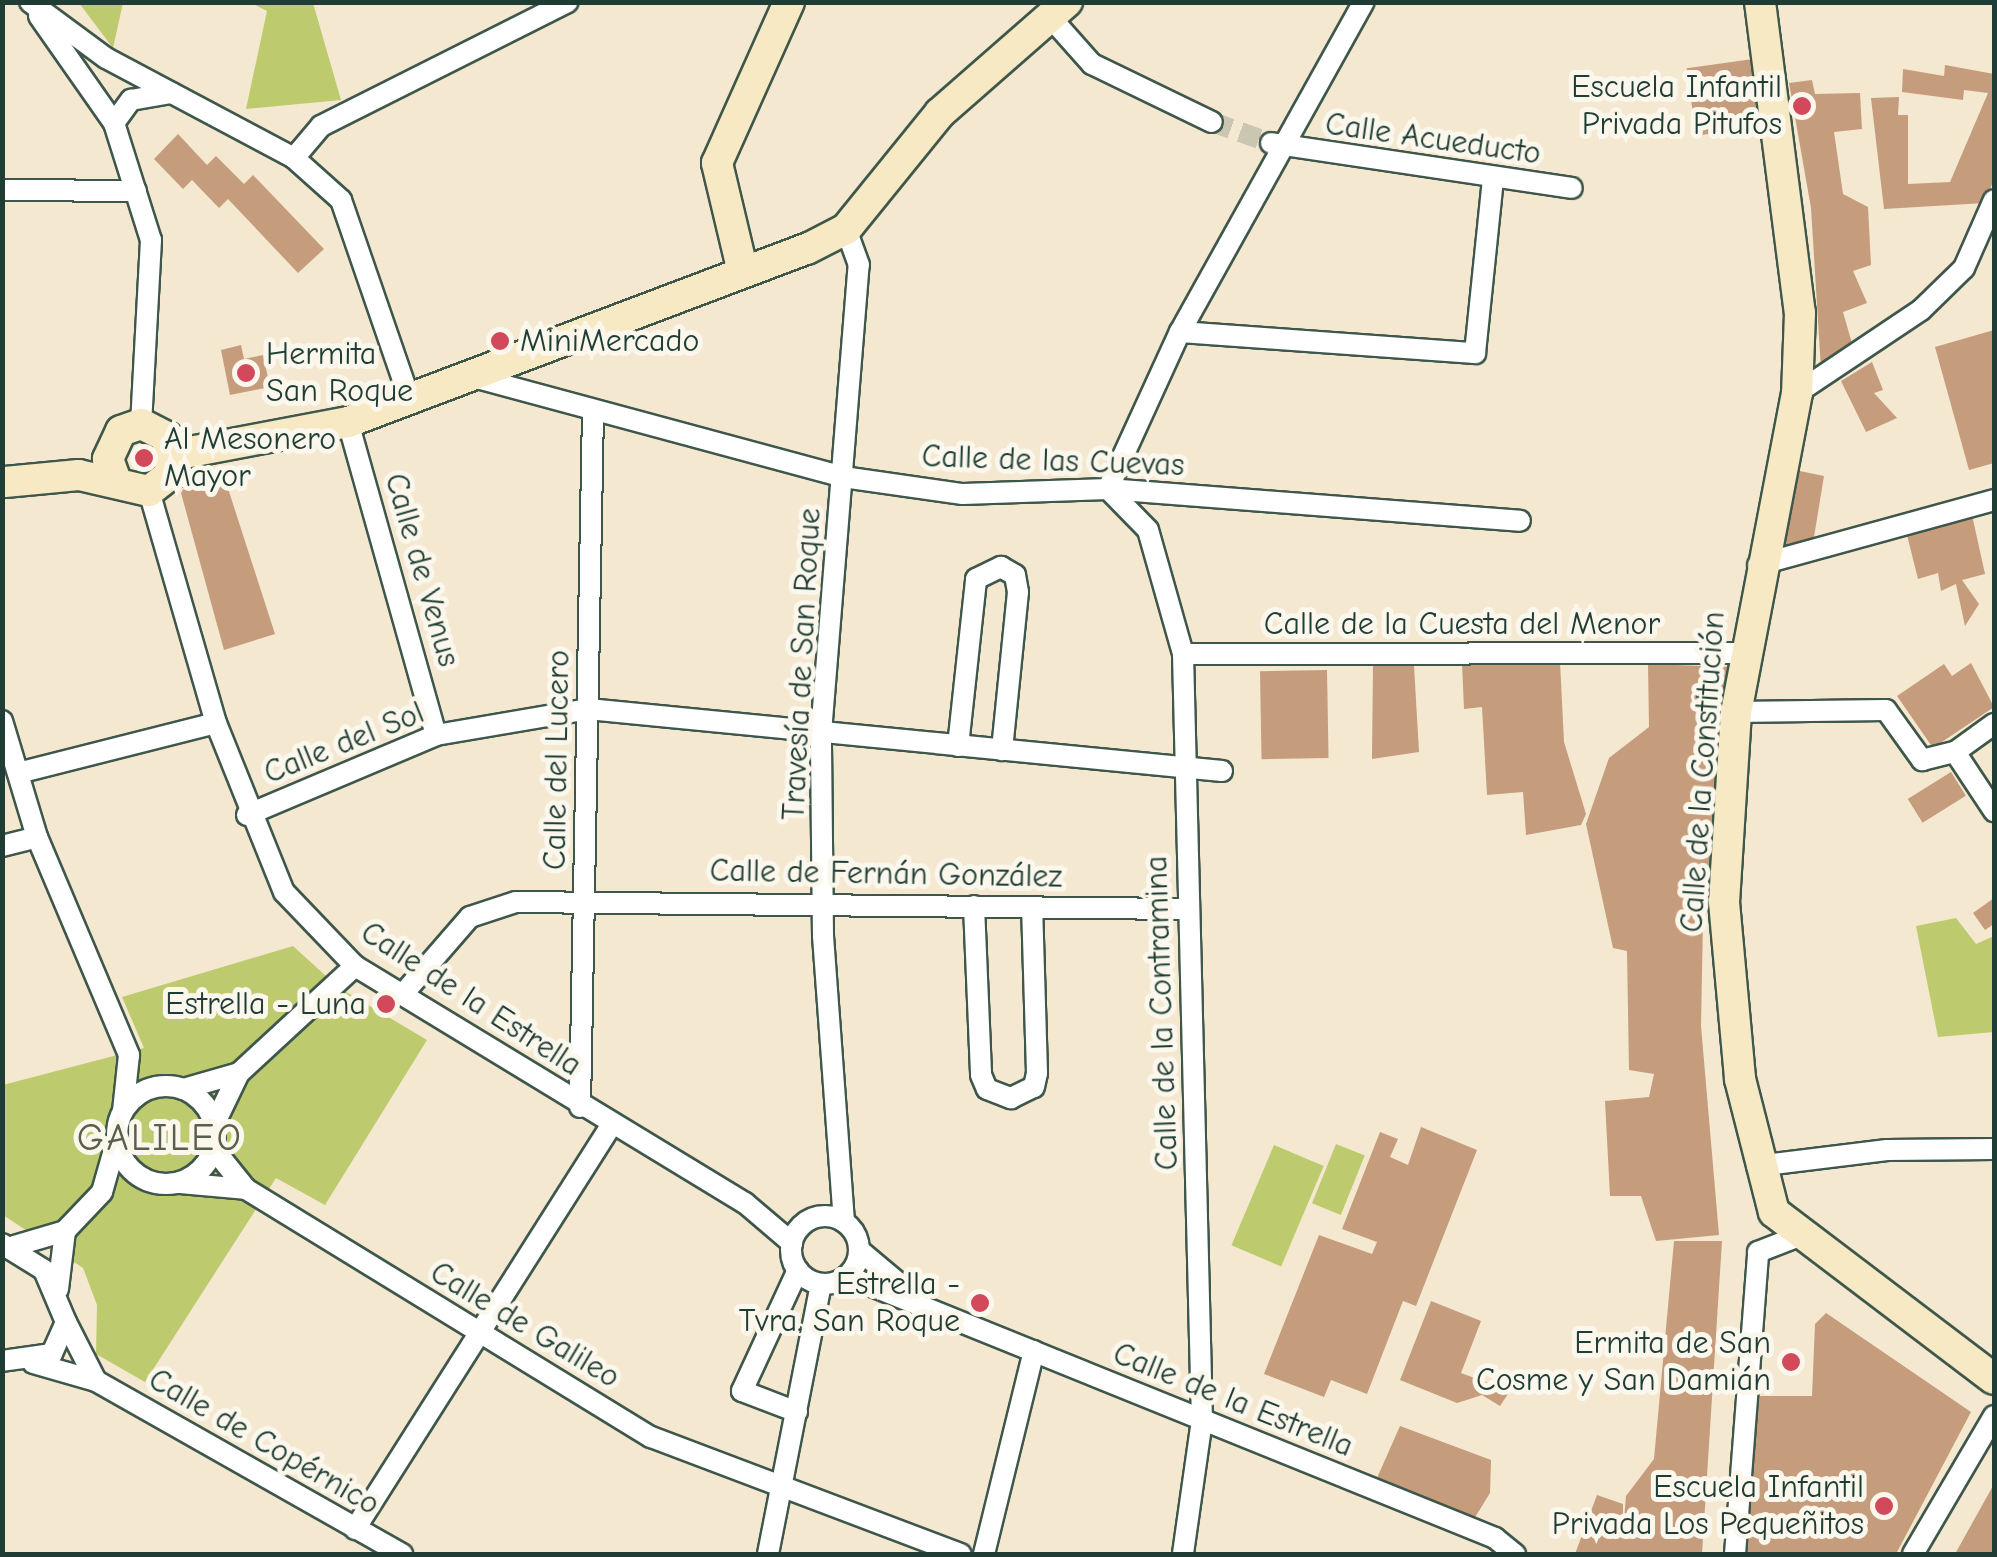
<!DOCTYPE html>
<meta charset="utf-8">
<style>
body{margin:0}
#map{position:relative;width:1997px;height:1557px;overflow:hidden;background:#f4e8d0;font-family:"Comic Neue",sans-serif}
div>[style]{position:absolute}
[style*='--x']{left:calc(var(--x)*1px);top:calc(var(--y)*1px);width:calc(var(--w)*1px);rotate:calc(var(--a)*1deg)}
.green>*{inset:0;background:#bdcb6e;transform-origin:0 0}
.building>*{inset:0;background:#c59c7c;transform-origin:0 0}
.street-tunnel>*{height:20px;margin-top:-10px;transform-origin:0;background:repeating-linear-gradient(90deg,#c9c6b1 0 20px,transparent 0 30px)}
.roads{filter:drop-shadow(2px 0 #3f574b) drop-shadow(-2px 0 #3f574b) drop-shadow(0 2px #3f574b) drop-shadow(0 -2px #3f574b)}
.street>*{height:20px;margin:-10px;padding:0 10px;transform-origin:10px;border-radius:10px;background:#fff}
.street>.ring{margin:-10px;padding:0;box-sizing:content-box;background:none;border:20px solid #fff;border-radius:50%}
.secondary>*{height:30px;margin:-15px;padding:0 15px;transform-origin:15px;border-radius:15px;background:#f6e9c3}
.dots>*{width:28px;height:28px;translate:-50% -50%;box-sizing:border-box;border:5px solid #fbf7ec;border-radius:50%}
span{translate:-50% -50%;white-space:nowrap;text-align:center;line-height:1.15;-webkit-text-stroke:10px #fbf7ec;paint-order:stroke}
.poi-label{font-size:32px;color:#1f3d34}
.right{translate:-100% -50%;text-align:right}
.left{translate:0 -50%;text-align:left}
.street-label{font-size:32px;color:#1f3d34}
.quarter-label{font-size:38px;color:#595e4d;letter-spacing:2.5px}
.frame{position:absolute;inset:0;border:5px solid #1f3d34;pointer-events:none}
</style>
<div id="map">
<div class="green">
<div style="clip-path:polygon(79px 3px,123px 3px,113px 48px)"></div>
<div style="clip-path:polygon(251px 3px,313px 3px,341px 100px,246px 109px,267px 11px)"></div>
<div style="clip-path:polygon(1956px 918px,1976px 944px,1994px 936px,1994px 1032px,1938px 1037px,1916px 926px)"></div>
<div style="clip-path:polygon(293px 946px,338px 987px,427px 1040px,325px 1205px,276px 1178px,145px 1382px,96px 1354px,97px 1305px,83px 1268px,3px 1215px,3px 1085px,144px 1048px,122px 997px)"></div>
<div style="left:1336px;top:1144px;width:31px;height:64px;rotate:22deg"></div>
<div style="left:1274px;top:1145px;width:54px;height:109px;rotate:23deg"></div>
</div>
<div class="building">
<div style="left:1753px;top:59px;width:68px;height:67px;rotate:82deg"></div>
<div style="clip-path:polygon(1945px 65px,1994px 74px,1994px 179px,1985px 203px,1884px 209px,1871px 98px,1899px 97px,1898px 115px,1908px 115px,1908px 184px,1950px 182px,1988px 93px,1964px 90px,1963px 100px,1902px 92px,1903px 69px,1944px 76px)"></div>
<div style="clip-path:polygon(1812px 80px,1815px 94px,1860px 93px,1862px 129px,1834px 132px,1843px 194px,1868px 207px,1871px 265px,1853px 271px,1867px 303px,1843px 312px,1853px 347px,1821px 369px,1811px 208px,1789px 83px)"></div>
<div style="clip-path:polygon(178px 134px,207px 165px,216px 156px,244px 184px,253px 175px,324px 249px,298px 273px,228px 199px,219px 208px,192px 180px,183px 189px,154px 159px)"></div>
<div style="clip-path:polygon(1994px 330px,1994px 463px,1969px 470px,1935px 347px)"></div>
<div style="clip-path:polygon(241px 345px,244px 359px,263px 355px,270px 387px,230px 395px,221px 350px)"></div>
<div style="clip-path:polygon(1872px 362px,1883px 390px,1874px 393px,1897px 418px,1866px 432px,1841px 381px)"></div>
<div style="clip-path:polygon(1795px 470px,1824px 476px,1813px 543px,1780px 552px)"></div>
<div style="clip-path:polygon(223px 473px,275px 634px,224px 650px,181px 493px,191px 477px)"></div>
<div style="clip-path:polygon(1972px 515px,1985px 574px,1962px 580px,1979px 604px,1965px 626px,1956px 584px,1941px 591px,1938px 573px,1918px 579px,1907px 535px)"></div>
<div style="clip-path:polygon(1560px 662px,1564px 742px,1586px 814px,1581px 825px,1526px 835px,1523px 792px,1487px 795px,1482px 707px,1464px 709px,1462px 663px)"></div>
<div style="clip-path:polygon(1971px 663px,1994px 707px,1933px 748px,1897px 696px,1944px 664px,1952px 676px)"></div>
<div style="clip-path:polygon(1648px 664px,1731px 667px,1703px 920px,1701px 1026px,1719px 1235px,1656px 1241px,1641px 1196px,1610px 1196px,1605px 1101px,1649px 1097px,1654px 1074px,1629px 1070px,1627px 951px,1613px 948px,1586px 824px,1609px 758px,1649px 727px)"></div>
<div style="clip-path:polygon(1373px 665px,1414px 666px,1419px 752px,1372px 759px)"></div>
<div style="left:1327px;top:670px;width:88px;height:67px;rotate:89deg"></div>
<div style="left:1951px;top:772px;width:28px;height:51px;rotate:58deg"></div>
<div style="clip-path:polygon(1994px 898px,1994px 924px,1985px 930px,1973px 913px)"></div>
<div style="clip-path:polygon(1421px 1127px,1477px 1150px,1416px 1306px,1403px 1301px,1367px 1394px,1331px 1380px,1324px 1397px,1264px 1374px,1319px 1235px,1372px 1254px,1377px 1242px,1342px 1229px,1380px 1132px,1398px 1139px,1390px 1157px,1408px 1165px)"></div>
<div style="clip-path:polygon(1674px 1241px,1722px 1241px,1702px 1554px,1575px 1554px,1597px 1495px,1623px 1504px,1623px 1532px,1626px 1496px,1654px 1459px)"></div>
<div style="clip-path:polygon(1431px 1301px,1481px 1321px,1461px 1373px,1510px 1391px,1500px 1406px,1482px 1395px,1457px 1403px,1400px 1380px)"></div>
<div style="clip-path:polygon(1826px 1313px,1971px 1412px,1896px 1554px,1747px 1554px,1752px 1396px,1812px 1396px,1815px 1324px)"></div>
<div style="clip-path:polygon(1400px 1426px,1491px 1460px,1490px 1493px,1474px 1519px,1377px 1478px)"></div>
<div style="clip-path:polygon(1994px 1484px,1994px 1554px,1955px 1554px)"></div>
</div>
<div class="street-tunnel">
<div style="--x:1212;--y:122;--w:63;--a:19.6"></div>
</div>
<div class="roads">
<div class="street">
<div style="--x:30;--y:2;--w:94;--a:36.4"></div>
<div style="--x:106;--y:58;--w:213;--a:28"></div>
<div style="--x:294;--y:158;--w:63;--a:41.8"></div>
<div style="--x:341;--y:200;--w:209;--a:71"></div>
<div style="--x:39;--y:16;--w:131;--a:55"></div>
<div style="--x:114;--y:123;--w:123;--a:72.5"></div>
<div style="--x:151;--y:240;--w:184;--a:93.1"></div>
<div style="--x:1051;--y:18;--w:62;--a:48.3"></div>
<div style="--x:1092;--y:64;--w:133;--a:25.8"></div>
<div style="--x:114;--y:123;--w:29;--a:-54"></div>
<div style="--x:131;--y:100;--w:41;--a:-9.9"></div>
<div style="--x:1271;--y:143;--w:304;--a:8.5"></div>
<div style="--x:294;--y:158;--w:42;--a:-49.8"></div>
<div style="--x:321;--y:126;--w:276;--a:-26.7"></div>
<div style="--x:2;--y:190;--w:134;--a:0.4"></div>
<div style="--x:1180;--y:332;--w:296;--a:4.1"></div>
<div style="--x:1475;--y:353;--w:176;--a:-84.1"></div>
<div style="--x:477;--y:378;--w:379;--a:15.1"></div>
<div style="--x:843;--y:477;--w:121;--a:8.1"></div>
<div style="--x:963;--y:494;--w:145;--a:-2"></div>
<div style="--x:1108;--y:489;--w:413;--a:4.4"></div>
<div style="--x:1797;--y:393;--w:149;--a:-33.8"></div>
<div style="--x:1921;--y:310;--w:60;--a:-44.3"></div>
<div style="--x:1964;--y:268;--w:74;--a:-66.2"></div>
<div style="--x:348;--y:422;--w:325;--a:74.3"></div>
<div style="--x:1108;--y:489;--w:57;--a:45.7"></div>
<div style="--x:1148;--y:530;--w:129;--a:74.2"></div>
<div style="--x:1183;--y:654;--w:766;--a:88.58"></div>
<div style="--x:1202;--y:1420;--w:135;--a:98.1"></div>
<div style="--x:1108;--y:489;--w:173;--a:-65.4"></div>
<div style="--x:1180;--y:332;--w:378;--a:-60.9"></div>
<div style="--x:149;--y:491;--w:241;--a:73.9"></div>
<div style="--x:216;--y:723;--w:182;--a:68.1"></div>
<div style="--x:284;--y:892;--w:103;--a:46.2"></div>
<div style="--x:355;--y:966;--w:456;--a:31.3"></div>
<div style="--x:745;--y:1203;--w:62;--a:40.4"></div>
<div style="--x:1758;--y:565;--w:245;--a:-15.4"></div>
<div style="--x:1183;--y:654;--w:558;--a:-0.1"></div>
<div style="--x:1736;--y:712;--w:150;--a:-0.8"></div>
<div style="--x:1886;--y:710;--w:62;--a:54.2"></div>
<div style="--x:1922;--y:760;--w:34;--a:-14"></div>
<div style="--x:1955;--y:752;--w:48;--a:-35.7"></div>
<div style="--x:2;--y:721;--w:121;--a:73.2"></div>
<div style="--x:37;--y:837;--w:237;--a:67.1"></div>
<div style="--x:129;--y:1055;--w:56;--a:96.1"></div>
<div style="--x:958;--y:746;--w:168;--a:-83.8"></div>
<div style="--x:976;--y:579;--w:28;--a:-26"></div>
<div style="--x:1001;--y:567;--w:16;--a:30"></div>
<div style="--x:1015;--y:575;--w:17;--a:80"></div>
<div style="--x:1018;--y:592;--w:159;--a:95.8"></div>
<div style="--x:1955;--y:752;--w:71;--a:56.5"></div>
<div style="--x:18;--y:773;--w:204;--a:-14.2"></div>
<div style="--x:247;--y:815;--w:205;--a:-22.9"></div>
<div style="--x:436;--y:735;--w:154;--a:-9.7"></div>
<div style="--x:588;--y:709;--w:637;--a:5.59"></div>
<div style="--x:2;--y:846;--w:36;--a:-14"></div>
<div style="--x:974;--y:906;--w:169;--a:87.6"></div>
<div style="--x:981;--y:1075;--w:15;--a:67"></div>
<div style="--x:987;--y:1089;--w:26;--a:21"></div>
<div style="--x:1011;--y:1098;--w:25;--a:-26"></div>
<div style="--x:1034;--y:1087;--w:14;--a:-78"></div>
<div style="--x:1037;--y:1073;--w:166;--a:-91.7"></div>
<div style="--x:403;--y:994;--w:102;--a:-49"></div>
<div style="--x:470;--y:917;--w:48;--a:-18.1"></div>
<div style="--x:516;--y:902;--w:672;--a:0.6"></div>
<div class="ring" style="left:117px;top:1086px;width:78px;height:78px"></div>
<div style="--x:183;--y:1089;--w:58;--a:-15.9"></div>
<div style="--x:580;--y:1107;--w:693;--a:-88.93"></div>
<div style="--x:214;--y:1125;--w:58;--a:-64.3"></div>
<div style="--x:239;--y:1073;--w:158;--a:-42.7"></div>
<div style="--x:213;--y:1148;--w:53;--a:51.2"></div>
<div style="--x:246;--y:1189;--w:475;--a:31.5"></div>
<div style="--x:651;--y:1437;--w:331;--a:20.7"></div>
<div style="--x:1757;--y:1166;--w:131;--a:-7"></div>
<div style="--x:1887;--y:1150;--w:107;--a:-0.5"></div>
<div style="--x:179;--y:1183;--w:67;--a:5.1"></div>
<div class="ring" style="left:791px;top:1216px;width:48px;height:48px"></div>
<div style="--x:844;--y:1222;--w:287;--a:-94.2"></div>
<div style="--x:823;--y:936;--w:203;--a:-90.6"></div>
<div style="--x:821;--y:733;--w:470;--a:-85.4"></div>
<div style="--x:859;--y:265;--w:38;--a:-110"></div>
<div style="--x:2;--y:1244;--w:49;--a:31.8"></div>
<div style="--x:44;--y:1270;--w:56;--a:67.1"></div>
<div style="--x:66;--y:1322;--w:35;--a:114"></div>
<div style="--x:52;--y:1354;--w:50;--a:172"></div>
<div style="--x:14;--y:1246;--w:53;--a:-16.4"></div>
<div style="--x:65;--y:1231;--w:54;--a:-46.5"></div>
<div style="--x:102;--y:1192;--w:51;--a:-74.1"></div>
<div style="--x:859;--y:1250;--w:80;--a:39.9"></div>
<div style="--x:847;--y:1276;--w:699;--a:22.01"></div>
<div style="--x:1495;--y:1538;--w:26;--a:39"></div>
<div style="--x:58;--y:1289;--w:58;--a:-83.1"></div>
<div style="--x:66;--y:1322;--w:66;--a:63"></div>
<div style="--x:33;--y:1363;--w:66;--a:15.9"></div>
<div style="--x:96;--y:1381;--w:352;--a:29.5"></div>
<div style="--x:797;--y:1412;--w:59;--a:-159.1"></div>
<div style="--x:742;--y:1391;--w:133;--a:-65.2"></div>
<div style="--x:355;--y:1529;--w:477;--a:-57.6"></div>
<div style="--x:768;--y:1554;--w:275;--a:-78.9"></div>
<div style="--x:984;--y:1554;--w:209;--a:-76.2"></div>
<div style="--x:1735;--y:1554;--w:303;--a:-85.6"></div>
<div style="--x:1758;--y:1252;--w:44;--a:-21.3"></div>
<div style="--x:1913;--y:1554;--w:160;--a:-59.6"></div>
</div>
<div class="secondary">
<div style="--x:1760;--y:2;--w:314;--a:82.7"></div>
<div style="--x:1800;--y:313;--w:80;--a:92.1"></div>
<div style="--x:1797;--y:393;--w:325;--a:100.8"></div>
<div style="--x:1736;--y:712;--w:190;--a:93.6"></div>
<div style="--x:1724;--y:902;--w:178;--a:84.8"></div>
<div style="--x:1740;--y:1079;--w:137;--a:75.7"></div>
<div style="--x:1774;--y:1212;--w:276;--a:37.2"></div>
<div style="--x:742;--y:268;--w:108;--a:-103.4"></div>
<div style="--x:717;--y:163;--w:176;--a:-65.9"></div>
<div style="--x:174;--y:455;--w:177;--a:-10.7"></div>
<div style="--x:348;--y:422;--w:491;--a:-20.7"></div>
<div style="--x:807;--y:249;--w:44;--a:-27.1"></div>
<div style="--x:846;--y:229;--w:149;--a:-51"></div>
<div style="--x:940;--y:113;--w:169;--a:-41.2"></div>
<div style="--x:5;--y:482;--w:74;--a:-5.4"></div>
<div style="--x:79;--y:475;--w:72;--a:12.9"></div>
<div style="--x:149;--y:491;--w:28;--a:-38"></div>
<div style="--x:171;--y:474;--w:37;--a:-96"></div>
<div style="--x:167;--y:437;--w:29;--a:-153"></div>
<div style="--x:141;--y:424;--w:21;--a:161"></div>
<div style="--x:121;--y:431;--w:31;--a:115"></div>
<div style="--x:108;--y:459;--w:23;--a:70"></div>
</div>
</div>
<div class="dots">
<div style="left:1802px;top:106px;background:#d1495b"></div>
<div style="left:500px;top:341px;background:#d1495b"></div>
<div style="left:246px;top:373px;background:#d1495b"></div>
<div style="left:144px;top:458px;background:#d1495b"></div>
<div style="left:386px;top:1004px;background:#d1495b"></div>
<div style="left:980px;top:1303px;background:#d1495b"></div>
<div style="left:1791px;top:1362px;background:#d1495b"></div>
<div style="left:1884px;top:1506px;background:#d1495b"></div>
</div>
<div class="poi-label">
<span class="right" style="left:1782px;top:106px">Escuela Infantil<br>Privada Pitufos</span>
<span class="left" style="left:520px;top:341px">MiniMercado</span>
<span class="left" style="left:266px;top:373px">Hermita<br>San Roque</span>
<span class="left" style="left:164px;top:458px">Al Mesonero<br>Mayor</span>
<span class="right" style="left:366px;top:1004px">Estrella - Luna</span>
<span class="right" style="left:960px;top:1303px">Estrella -<br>Tvra. San Roque</span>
<span class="right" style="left:1771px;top:1362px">Ermita de San<br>Cosme y San Damián</span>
<span class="right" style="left:1864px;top:1506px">Escuela Infantil<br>Privada Los Pequeñitos</span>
</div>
<div class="street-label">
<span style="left:1433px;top:139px;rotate:8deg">Calle Acueducto</span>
<span style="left:1053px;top:461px;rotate:2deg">Calle de las Cuevas</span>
<span style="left:422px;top:570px;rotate:74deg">Calle de Venus</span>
<span style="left:1462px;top:624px">Calle de la Cuesta del Menor</span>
<span style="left:802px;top:664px;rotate:-87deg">Travesía de San Roque</span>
<span style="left:344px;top:743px;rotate:-22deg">Calle del Sol</span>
<span style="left:557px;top:760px;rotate:-89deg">Calle del Lucero</span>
<span style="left:1703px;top:772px;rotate:-86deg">Calle de la Constitución</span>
<span style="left:886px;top:874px;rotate:1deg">Calle de Fernán González</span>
<span style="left:471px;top:999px;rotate:33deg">Calle de la Estrella</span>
<span style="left:1162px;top:1013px;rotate:-92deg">Calle de la Contramina</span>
<span style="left:525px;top:1325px;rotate:31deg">Calle de Galileo</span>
<span style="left:1233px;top:1400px;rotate:22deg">Calle de la Estrella</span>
<span style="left:264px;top:1442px;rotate:30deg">Calle de Copérnico</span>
</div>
<div class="quarter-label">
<span style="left:160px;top:1139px">GALILEO</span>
</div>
<div class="frame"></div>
</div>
